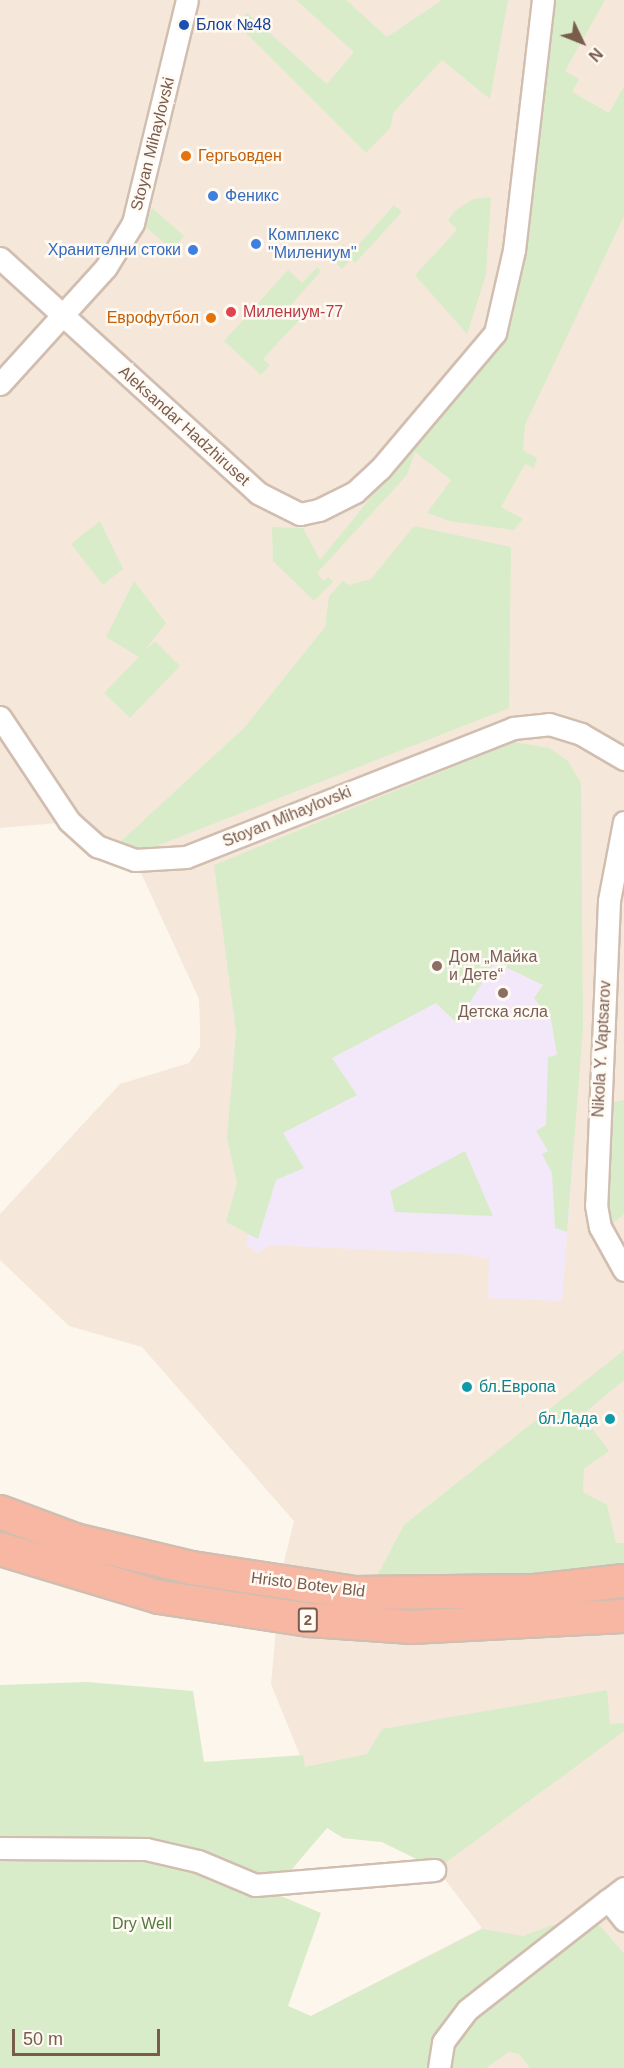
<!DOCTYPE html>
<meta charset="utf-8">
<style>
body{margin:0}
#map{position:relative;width:624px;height:2068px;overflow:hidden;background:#fdf6ec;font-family:Helvetica,sans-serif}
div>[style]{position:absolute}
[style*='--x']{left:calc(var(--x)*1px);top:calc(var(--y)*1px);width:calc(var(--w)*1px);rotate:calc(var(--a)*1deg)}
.residential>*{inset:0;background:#f5e8da}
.education>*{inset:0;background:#f3e8fa}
.green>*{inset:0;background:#d8ecc9}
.roads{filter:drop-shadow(2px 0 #d1beb0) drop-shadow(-2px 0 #d1beb0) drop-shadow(0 2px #d1beb0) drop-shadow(0 -2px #d1beb0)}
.minor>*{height:21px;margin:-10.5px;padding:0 10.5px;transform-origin:10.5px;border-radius:10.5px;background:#fff}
.highway>*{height:32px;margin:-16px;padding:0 16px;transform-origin:16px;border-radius:16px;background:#f7b7a3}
.dots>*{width:16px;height:16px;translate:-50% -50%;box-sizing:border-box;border:3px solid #fffaf3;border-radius:50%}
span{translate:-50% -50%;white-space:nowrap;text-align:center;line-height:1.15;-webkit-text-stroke:5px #fffaf3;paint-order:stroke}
.shield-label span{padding:2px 4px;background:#fffaf3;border:2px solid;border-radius:4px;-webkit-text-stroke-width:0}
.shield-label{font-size:15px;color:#7a5c4d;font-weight:700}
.transit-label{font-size:16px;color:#164399}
.left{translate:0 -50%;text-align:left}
.street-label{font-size:16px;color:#7a5c4d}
.food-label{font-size:16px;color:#c56008}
.right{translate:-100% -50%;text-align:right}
.shop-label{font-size:16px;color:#366cbe}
.health-label{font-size:16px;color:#be3a42}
.education-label{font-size:16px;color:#785e54}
.culture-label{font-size:16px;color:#0d838f}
.park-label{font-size:16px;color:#537a41}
.north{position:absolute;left:552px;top:12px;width:60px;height:60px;-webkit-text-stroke:4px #fffaf3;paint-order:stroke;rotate:133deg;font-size:16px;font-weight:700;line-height:24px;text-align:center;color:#7a5c4d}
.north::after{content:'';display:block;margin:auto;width:21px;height:27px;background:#7a5c4d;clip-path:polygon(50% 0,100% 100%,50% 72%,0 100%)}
.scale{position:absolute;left:12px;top:2029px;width:148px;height:27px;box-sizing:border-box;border:3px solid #7a5c4d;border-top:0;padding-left:8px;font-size:18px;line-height:21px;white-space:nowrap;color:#7a5c4d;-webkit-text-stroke:4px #fffaf3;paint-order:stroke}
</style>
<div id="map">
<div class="residential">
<div style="clip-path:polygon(0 0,624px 0,624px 2068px,279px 2068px,311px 2016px,482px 1928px,437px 1869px,382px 1842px,343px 1838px,305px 1768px,271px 1684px,281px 1574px,294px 1521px,142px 1347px,69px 1326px,0 1260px,0 1214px,120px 1084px,189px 1063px,200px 1047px,200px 1026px,199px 999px,135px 860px,69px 822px,0 828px)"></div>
</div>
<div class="education">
<div style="clip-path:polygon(533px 758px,574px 1147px,562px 1301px,488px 1298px,489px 1259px,461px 1254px,270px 1245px,257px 1253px,246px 1245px,273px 1135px)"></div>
</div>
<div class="green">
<div style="clip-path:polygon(296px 0,346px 0,387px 37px,442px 0,508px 0,490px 99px,442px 60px,393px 113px,391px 127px,366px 153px,237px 24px,247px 13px,327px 84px,354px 52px)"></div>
<div style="clip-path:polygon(550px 0,605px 0,565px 71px,579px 79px,572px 92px,609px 113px,624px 86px,624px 216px,525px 425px,523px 450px,537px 458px,534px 468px,525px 464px,501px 507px,523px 519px,514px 530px,449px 521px,427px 513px,451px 480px,415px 452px,407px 475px,317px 573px,323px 581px,329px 577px,333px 582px,314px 601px,273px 561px,272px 527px,303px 528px,320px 560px,500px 338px)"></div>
<div style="clip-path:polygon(491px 197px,486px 275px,467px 334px,415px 275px,457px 230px,448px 220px,456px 210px,473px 199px)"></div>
<div style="clip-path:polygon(394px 205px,402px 212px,355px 263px,351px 259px,342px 269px,330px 258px,343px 244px,352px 252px)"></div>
<div style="clip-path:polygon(152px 208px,184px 236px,172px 250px,145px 226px)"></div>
<div style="clip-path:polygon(317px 267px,321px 271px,290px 306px,301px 318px,263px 359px,270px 365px,261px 375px,224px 341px,288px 270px,302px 283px)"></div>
<div style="clip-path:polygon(100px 521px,123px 569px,103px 585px,71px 544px)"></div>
<div style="clip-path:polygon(414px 526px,511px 547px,509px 708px,149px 849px,119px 843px,245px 727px,325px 627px,329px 596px,343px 581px,349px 585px,371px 579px)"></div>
<div style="clip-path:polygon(134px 581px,166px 623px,144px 651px,155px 641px,180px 666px,130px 718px,104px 693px,139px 657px,106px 637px)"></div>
<div style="clip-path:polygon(514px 742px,549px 748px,568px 761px,581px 783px,583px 1028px,567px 1232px,555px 1228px,552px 1173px,542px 1154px,548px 1151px,536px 1131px,546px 1125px,548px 1057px,557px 1055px,551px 1019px,534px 998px,543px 985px,495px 962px,457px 1023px,436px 1003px,332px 1058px,357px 1095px,283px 1133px,304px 1168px,276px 1180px,258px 1239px,226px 1222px,237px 1183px,227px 1138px,236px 1032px,214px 865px)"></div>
<div style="clip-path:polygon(624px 1100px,624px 1214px,606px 1229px,611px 1103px)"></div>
<div style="clip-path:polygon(465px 1151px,493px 1216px,395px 1212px,390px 1191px)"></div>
<div style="clip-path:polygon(624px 1350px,624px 1380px,582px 1415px,609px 1451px,584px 1469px,583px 1492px,607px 1505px,616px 1543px,624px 1543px,624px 1574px,388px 1586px,376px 1578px,404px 1525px)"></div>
<div style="clip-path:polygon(87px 1682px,193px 1691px,204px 1762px,303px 1755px,305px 1767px,367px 1754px,382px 1729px,607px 1690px,610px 1724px,624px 1723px,624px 1731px,437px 1869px,382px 1842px,343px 1838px,327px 1828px,281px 1882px,281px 1896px,321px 1913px,288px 2006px,311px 2016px,482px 1929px,523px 1936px,552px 1925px,600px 1926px,624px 1953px,624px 2068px,530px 2068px,519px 2054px,509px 2052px,486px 2068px,0 2068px,0 1685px)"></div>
</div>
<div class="roads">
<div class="minor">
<div style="--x:0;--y:258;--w:349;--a:42.3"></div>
<div style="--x:258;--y:493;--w:47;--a:26.6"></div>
<div style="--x:300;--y:514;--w:19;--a:-12"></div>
<div style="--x:319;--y:510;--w:40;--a:-26.6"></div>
<div style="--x:355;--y:492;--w:34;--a:-43"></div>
<div style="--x:380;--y:469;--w:178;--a:-49.8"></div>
<div style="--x:495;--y:333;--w:85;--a:-77.1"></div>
<div style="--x:514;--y:250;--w:252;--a:-83.4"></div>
<div style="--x:0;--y:384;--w:158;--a:-47.8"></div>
<div style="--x:106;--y:267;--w:52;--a:-58.5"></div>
<div style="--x:133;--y:223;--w:229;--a:-76.4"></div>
<div style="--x:0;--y:717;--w:125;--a:56.4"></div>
<div style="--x:69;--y:821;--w:38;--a:42"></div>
<div style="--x:97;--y:846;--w:40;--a:20.2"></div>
<div style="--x:135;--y:860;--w:51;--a:-3.4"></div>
<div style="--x:186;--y:857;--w:352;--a:-21.5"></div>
<div style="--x:513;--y:728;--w:36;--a:-6"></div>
<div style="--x:549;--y:724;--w:34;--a:17"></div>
<div style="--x:581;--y:734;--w:50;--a:30.2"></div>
<div style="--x:624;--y:822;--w:80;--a:100.8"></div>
<div style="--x:609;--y:901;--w:304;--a:92.4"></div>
<div style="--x:596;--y:1205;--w:22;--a:80"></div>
<div style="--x:600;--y:1227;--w:49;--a:60.8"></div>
<div style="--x:0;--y:1848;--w:146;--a:0.4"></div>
<div style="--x:146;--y:1849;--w:53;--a:13"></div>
<div style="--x:198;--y:1861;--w:62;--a:22.8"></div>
<div style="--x:255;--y:1885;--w:180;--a:-4.8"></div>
<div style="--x:624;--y:1888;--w:20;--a:143"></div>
<div style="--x:608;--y:1900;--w:26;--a:51"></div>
<div style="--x:439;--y:2068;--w:26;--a:-81"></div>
<div style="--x:443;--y:2042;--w:40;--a:-53"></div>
<div style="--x:467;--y:2010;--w:179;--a:-38"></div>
</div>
<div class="highway">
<div style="--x:0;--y:1512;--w:80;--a:20.5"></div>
<div style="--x:75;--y:1540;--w:120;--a:13.5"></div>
<div style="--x:192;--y:1568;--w:165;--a:8.7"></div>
<div style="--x:355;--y:1593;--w:180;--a:-0.6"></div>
<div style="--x:535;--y:1591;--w:90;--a:-6.4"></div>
<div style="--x:0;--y:1549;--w:166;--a:16.8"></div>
<div style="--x:159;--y:1597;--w:153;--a:8.7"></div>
<div style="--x:310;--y:1620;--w:102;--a:3.9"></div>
<div style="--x:412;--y:1627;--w:212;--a:-3"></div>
</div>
</div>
<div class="dots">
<div style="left:184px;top:25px;background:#1a4fb4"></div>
<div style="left:186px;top:156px;background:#e8710a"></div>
<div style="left:213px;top:196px;background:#3f7fe0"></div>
<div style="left:256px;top:244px;background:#3f7fe0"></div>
<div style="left:193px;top:250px;background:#3f7fe0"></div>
<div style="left:231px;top:312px;background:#e0444e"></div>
<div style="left:211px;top:318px;background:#e8710a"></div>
<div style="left:437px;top:966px;background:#8d6e63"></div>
<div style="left:503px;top:993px;background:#8d6e63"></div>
<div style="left:467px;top:1387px;background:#0f9aa8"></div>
<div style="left:610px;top:1419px;background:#0f9aa8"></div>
</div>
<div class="shield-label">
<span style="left:308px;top:1620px">2</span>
</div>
<div class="transit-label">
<span class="left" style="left:196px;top:25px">Блок №48</span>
</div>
<div class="street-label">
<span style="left:153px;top:144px;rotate:-76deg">Stoyan Mihaylovski</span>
<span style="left:184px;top:426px;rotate:42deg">Aleksandar Hadzhiruset</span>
<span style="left:287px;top:817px;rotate:-22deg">Stoyan Mihaylovski</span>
<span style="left:602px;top:1049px;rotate:-87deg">Nikola Y. Vaptsarov</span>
<span style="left:308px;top:1585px;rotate:7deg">Hristo Botev Bld</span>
</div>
<div class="food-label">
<span class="left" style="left:198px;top:156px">Гергьовден</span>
<span class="right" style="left:199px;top:318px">Еврофутбол</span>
</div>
<div class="shop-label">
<span class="left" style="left:225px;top:196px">Феникс</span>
<span class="left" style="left:268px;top:244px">Комплекс<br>"Милениум''</span>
<span class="right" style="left:181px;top:250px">Хранителни стоки</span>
</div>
<div class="health-label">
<span class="left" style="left:243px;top:312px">Милениум-77</span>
</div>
<div class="education-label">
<span class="left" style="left:449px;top:966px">Дом „Майка<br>и Дете“</span>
<span style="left:503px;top:1012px">Детска ясла</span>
</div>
<div class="culture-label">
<span class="left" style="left:479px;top:1387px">бл.Европа</span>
<span class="right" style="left:598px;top:1419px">бл.Лада</span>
</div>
<div class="park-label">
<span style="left:142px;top:1924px">Dry Well</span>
</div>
<div class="north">N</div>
<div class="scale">50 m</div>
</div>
